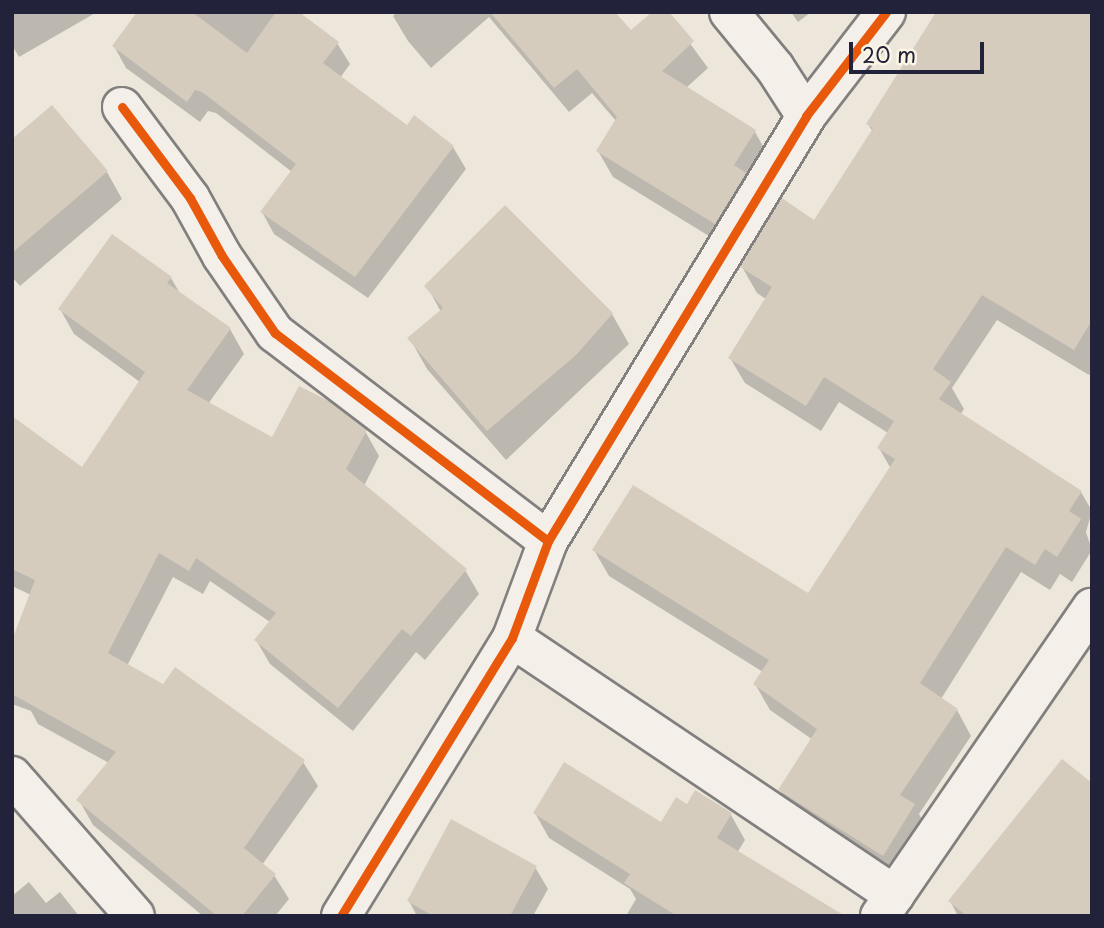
<!DOCTYPE html>
<style>
body{margin:0}
#map{position:relative;width:1104px;height:928px;overflow:hidden;background:#ede7db;font-family:"Playpen Sans",sans-serif}
div>[style]{position:absolute}
[style*='--x']{left:calc(var(--x)*1px);top:calc(var(--y)*1px);width:calc(var(--w)*1px);rotate:calc(var(--a)*1deg)}
.shadow>*{inset:0;background:#0003}
.building>*{inset:0;background:#d5ccbe}
.roads{filter:drop-shadow(2px 0 #827f7f) drop-shadow(-2px 0 #827f7f) drop-shadow(0 2px #827f7f) drop-shadow(0 -2px #827f7f)}
.street>*{height:38px;margin:-19px;padding:0 19px;transform-origin:19px;border-radius:19px;background:#f4f0e9}
.cycleway>*{height:9px;margin:-4.5px;padding:0 4.5px;transform-origin:4.5px;border-radius:4.5px;background:#e8590c}
span{translate:-50% -50%;white-space:nowrap;text-align:center;line-height:1.15;-webkit-text-stroke:6px #fcf5e5;paint-order:stroke}
.frame{position:absolute;inset:0;border:14px solid #22223b;pointer-events:none}
.scale{position:absolute;left:849px;top:42px;width:135px;height:32px;box-sizing:border-box;border:4px solid #22223b;border-top:0;padding-left:9px;font-size:21px;line-height:24px;white-space:nowrap;color:#22223b;-webkit-text-stroke:5px #fcf5e5;paint-order:stroke}
</style>
<div id="map">
<div class="shadow">
<div style="clip-path:polygon(12px 12px,97px 12px,19px 57px,12px 45px)"></div>
<div style="clip-path:polygon(139px 12px,296px 12px,337px 43px,350px 64px,340px 78px,407px 128px,414px 118px,453px 147px,466px 169px,368px 298px,274px 234px,262px 212px,292px 172px,216px 113px,208px 111px,200px 122px,126px 68px,114px 46px)"></div>
<div style="clip-path:polygon(397px 12px,613px 12px,630px 33px,667px 12px,708px 68px,686px 88px,755px 132px,769px 157px,730px 249px,613px 177px,598px 151px,616px 121px,592px 93px,569px 112px,489px 17px,431px 68px,408px 41px,393px 16px)"></div>
<div style="clip-path:polygon(791px 12px,811px 12px,798px 22px)"></div>
<div style="clip-path:polygon(1092px 12px,1092px 370px,1089px 375px,997px 320px,952px 388px,964px 409px,960px 415px,1081px 492px,1092px 511px,1086px 532px,1092px 550px,1072px 582px,1060px 574px,1050px 590px,1021px 572px,941px 699px,957px 710px,971px 736px,919px 814px,928px 831px,898px 881px,795px 816px,780px 790px,813px 740px,770px 710px,755px 684px,763px 672px,609px 576px,594px 550px,809px 596px,891px 469px,879px 448px,888px 433px,839px 402px,821px 431px,745px 383px,730px 358px,766px 299px,757px 293px,742px 267px,814px 223px,873px 132px,868px 124px)"></div>
<div style="clip-path:polygon(52px 107px,107px 172px,122px 199px,20px 286px,12px 277px,12px 141px)"></div>
<div style="clip-path:polygon(171px 278px,181px 295px,230px 329px,244px 354px,208px 404px,272px 439px,365px 431px,379px 456px,364px 486px,465px 570px,479px 594px,425px 660px,416px 652px,353px 731px,270px 664px,256px 640px,270px 622px,210px 581px,203px 594px,173px 577px,127px 666px,303px 762px,318px 786px,262px 865px,274px 875px,289px 899px,275px 916px,203px 916px,93px 825px,79px 800px,109px 763px,38px 724px,31px 711px,12px 704px,12px 645px,31px 595px,12px 586px,12px 418px,83px 469px,140px 382px,74px 334px,60px 309px)"></div>
<div style="clip-path:polygon(427px 286px,612px 314px,629px 344px,506px 460px,427px 369px,410px 339px,441px 312px)"></div>
<div style="clip-path:polygon(687px 806px,731px 815px,745px 840px,737px 853px,826px 916px,626px 916px,636px 899px,630px 889px,549px 838px,535px 813px,662px 825px)"></div>
<div style="clip-path:polygon(535px 867px,548px 889px,533px 916px,417px 916px,409px 901px)"></div>
<div style="clip-path:polygon(29px 882px,46px 903px,60px 892px,79px 916px,12px 916px,12px 896px)"></div>
<div style="clip-path:polygon(950px 901px,1092px 916px,958px 916px)"></div>
</div>
<div class="building">
<div style="clip-path:polygon(137px 12px,192px 12px,247px 53px,276px 12px,299px 12px,339px 42px,323px 63px,407px 125px,414px 115px,454px 146px,355px 277px,260px 212px,296px 164px,202px 92px,195px 90px,187px 102px,112px 46px)"></div>
<div style="clip-path:polygon(490px 12px,615px 12px,631px 30px,652px 12px,669px 12px,694px 41px,662px 71px,756px 130px,734px 165px,746px 173px,715px 224px,596px 151px,617px 117px,577px 69px,554px 88px)"></div>
<div style="clip-path:polygon(936px 12px,1092px 12px,1092px 320px,1074px 350px,982px 295px,933px 369px,951px 382px,939px 399px,1082px 491px,1069px 511px,1081px 519px,1057px 557px,1045px 549px,1035px 565px,1006px 547px,920px 683px,958px 709px,900px 795px,915px 804px,883px 856px,778px 790px,817px 729px,753px 684px,769px 660px,592px 550px,633px 485px,808px 593px,895px 459px,877px 448px,894px 421px,824px 377px,806px 406px,728px 358px,772px 287px,740px 267px,782px 198px,814px 220px,873px 128px,866px 124px)"></div>
<div style="clip-path:polygon(52px 105px,108px 171px,12px 253px,12px 139px)"></div>
<div style="clip-path:polygon(505px 205px,613px 313px,576px 355px,487px 431px,407px 338px,443px 308px,424px 286px)"></div>
<div style="clip-path:polygon(112px 234px,172px 277px,167px 283px,231px 328px,187px 390px,272px 437px,299px 386px,329px 401px,367px 430px,346px 469px,467px 569px,411px 636px,402px 629px,338px 708px,254px 640px,276px 613px,196px 558px,189px 571px,159px 553px,108px 653px,163px 684px,175px 667px,305px 760px,244px 848px,276px 874px,242px 916px,217px 916px,76px 800px,116px 752px,12px 694px,12px 640px,35px 580px,12px 569px,12px 416px,82px 467px,145px 372px,58px 309px)"></div>
<div style="clip-path:polygon(1062px 759px,1092px 783px,1092px 916px,967px 916px,948px 901px)"></div>
<div style="clip-path:polygon(564px 762px,661px 822px,676px 797px,687px 804px,695px 790px,732px 813px,717px 838px,845px 916px,677px 916px,624px 883px,630px 874px,533px 813px)"></div>
<div style="clip-path:polygon(451px 819px,537px 866px,510px 916px,433px 916px,407px 901px)"></div>
</div>
<div class="roads">
<div class="street">
<div style="--x:729;--y:12;--w:72;--a:50.6"></div>
<div style="--x:775;--y:68;--w:57;--a:57.1"></div>
<div style="--x:122;--y:107;--w:114;--a:53.2"></div>
<div style="--x:190;--y:198;--w:66;--a:61.1"></div>
<div style="--x:222;--y:256;--w:93;--a:55.5"></div>
<div style="--x:275;--y:333;--w:343;--a:37.3"></div>
<div style="--x:512;--y:638;--w:461;--a:33.9"></div>
<div style="--x:12;--y:776;--w:186;--a:48.7"></div>
<div style="--x:341;--y:916;--w:326;--a:-58.4"></div>
<div style="--x:512;--y:638;--w:103;--a:-69.6"></div>
<div style="--x:548;--y:541;--w:497;--a:-58.7"></div>
<div style="--x:806;--y:116;--w:131;--a:-52.4"></div>
<div style="--x:880;--y:916;--w:374;--a:-55.5"></div>
</div>
</div>
<div class="cycleway">
<div style="--x:122;--y:107;--w:114;--a:53.2"></div>
<div style="--x:190;--y:198;--w:66;--a:61.1"></div>
<div style="--x:222;--y:256;--w:93;--a:55.5"></div>
<div style="--x:275;--y:333;--w:343;--a:37.3"></div>
<div style="--x:341;--y:916;--w:326;--a:-58.4"></div>
<div style="--x:512;--y:638;--w:103;--a:-69.6"></div>
<div style="--x:548;--y:541;--w:497;--a:-58.7"></div>
<div style="--x:806;--y:116;--w:131;--a:-52.4"></div>
</div>
<div class="frame"></div>
<div class="scale">20 m</div>
</div>
